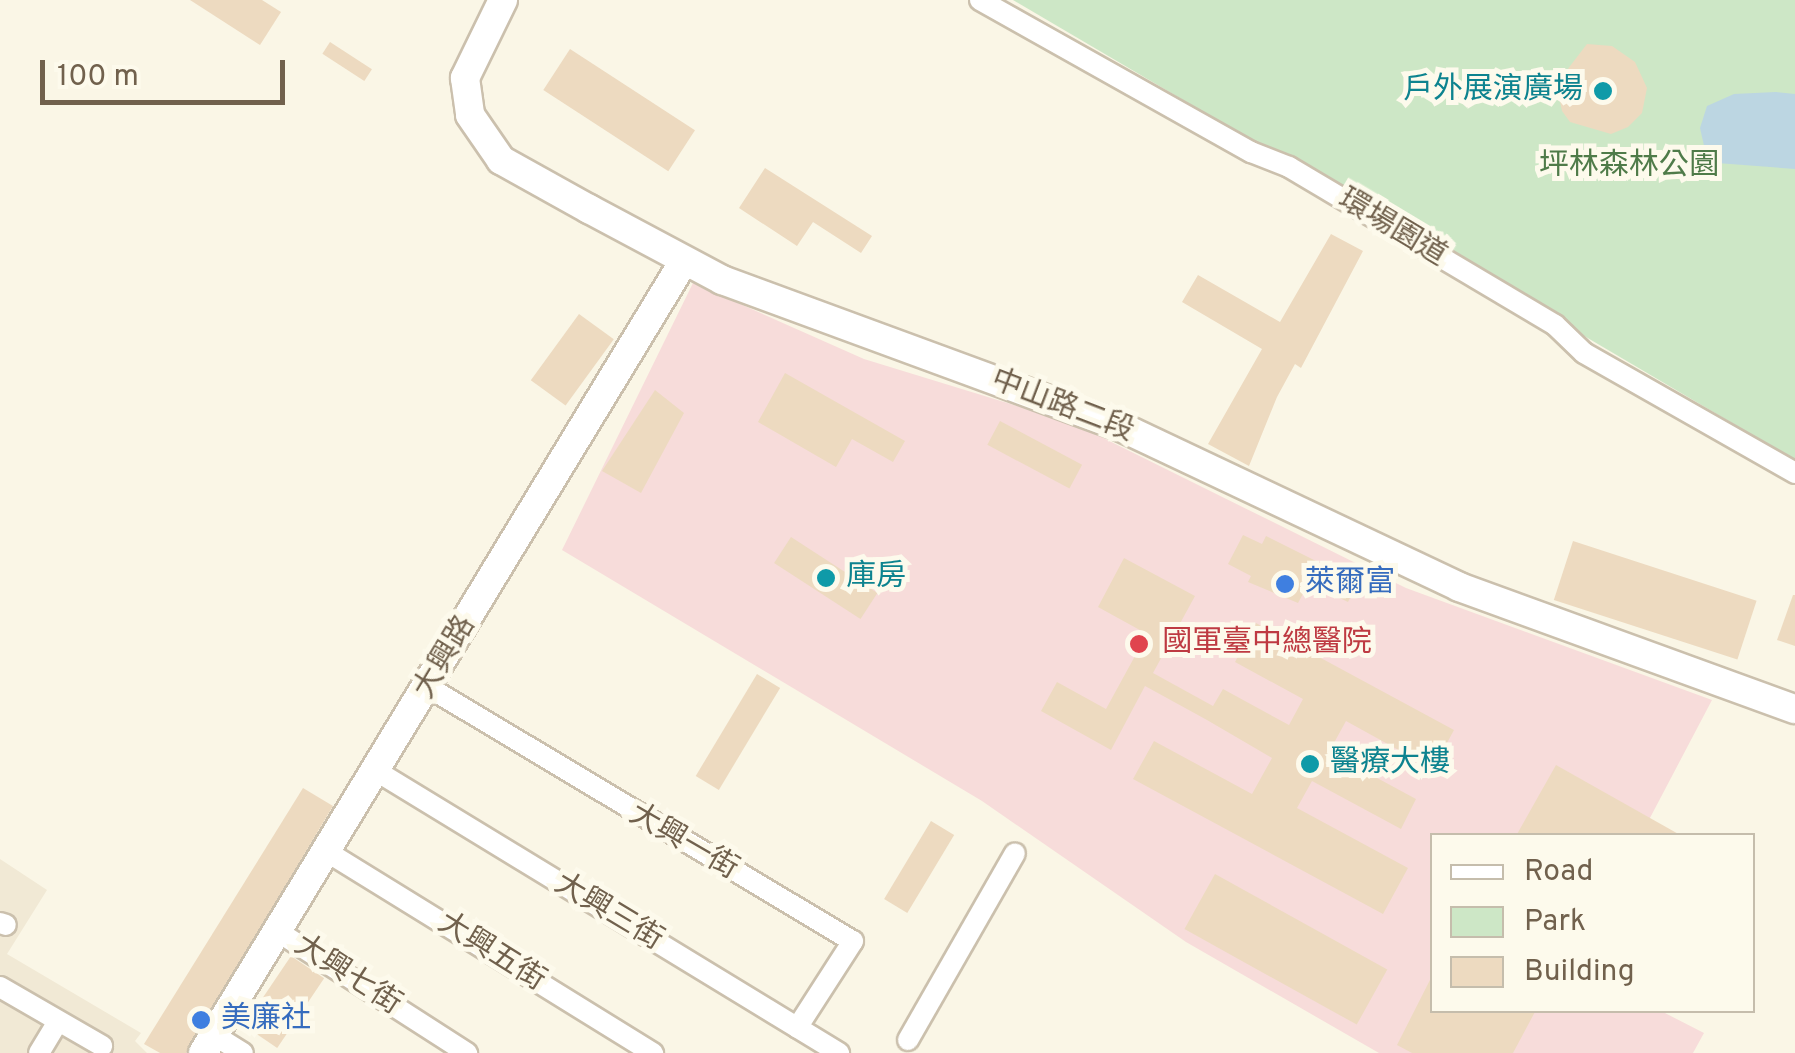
<!DOCTYPE html>
<meta charset="utf-8">
<style>
body{margin:0}
#map{position:relative;width:1795px;height:1053px;overflow:hidden;background:#faf6e6;font-family:Overpass,"Noto Sans TC",sans-serif}
div>[style]{position:absolute}
[style*='--x']{left:calc(var(--x)*1px);top:calc(var(--y)*1px);width:calc(var(--w)*1px);rotate:calc(var(--a)*1deg)}
.residential>*{inset:0;background:#f1e9d5}
.medical>*{inset:0;background:#f7dcda}
.green>*{inset:0;background:#cde7c6}
.water>*{inset:0;background:#bcd6e2}
.building>*{inset:0;background:#eddac0;transform-origin:0 0}
.roads{filter:drop-shadow(2px 0 #cbc0ad) drop-shadow(-2px 0 #cbc0ad) drop-shadow(0 2px #cbc0ad) drop-shadow(0 -2px #cbc0ad)}
.street>*{height:20px;margin:-10px;padding:0 10px;transform-origin:10px;border-radius:10px;background:#fff}
.secondary>*{height:28px;margin:-14px;padding:0 14px;transform-origin:14px;border-radius:14px;background:#fff}
.dots>*{width:28px;height:28px;translate:-50% -50%;box-sizing:border-box;border:5px solid #fdfaec;border-radius:50%}
span{translate:-50% -50%;white-space:nowrap;text-align:center;line-height:1.15;-webkit-text-stroke:10px #fdfaec;paint-order:stroke}
.culture-label{font-size:30px;color:#0d838f}
.right{translate:-100% -50%;text-align:right}
.left{translate:0 -50%;text-align:left}
.park-label{font-size:30px;color:#4f7b49}
.street-label{font-size:30px;color:#71614d}
.shop-label{font-size:30px;color:#366cbe}
.health-label{font-size:30px;color:#be3a42}
.legend{position:absolute;left:1430px;top:833px;width:325px;height:180px;box-sizing:border-box;background:#fdfaec;border:2px solid #c5bdac;margin:0;padding:12px 18px;list-style:none;font-size:30px;color:#71614d}
.legend li{display:flex;align-items:center;gap:20px;height:50px}
.legend b{width:50px;border:2px solid #c5bdac}
.scale{position:absolute;left:40px;top:60px;width:245px;height:45px;box-sizing:border-box;border:5px solid #71614d;border-top:0;padding-left:12px;font-size:30px;line-height:35px;white-space:nowrap;color:#71614d;-webkit-text-stroke:8px #fdfaec;paint-order:stroke}
</style>
<div id="map">
<div class="residential">
<div style="clip-path:polygon(0 859px,47px 890px,7px 954px,141px 1033px,135px 1041px,147px 1053px,0 1053px)"></div>
</div>
<div class="medical">
<div style="clip-path:polygon(693px 283px,864px 359px,1073px 423px,1406px 588px,1712px 700px,1641px 835px,1432px 836px,1432px 1010px,1661px 1011px,1704px 1033px,1693px 1053px,1379px 1053px,1186px 942px,982px 801px,562px 550px)"></div>
</div>
<div class="green">
<div style="clip-path:polygon(1013px 0,1795px 0,1795px 460px)"></div>
</div>
<div class="water">
<div style="clip-path:polygon(1776px 92px,1795px 94px,1795px 169px,1717px 163px,1705px 150px,1700px 128px,1707px 106px,1734px 94px)"></div>
</div>
<div class="building">
<div style="clip-path:polygon(190px 0,262px 0,281px 12px,260px 45px)"></div>
<div style="left:330px;top:42px;width:50px;height:14px;rotate:33deg"></div>
<div style="clip-path:polygon(1587px 44px,1612px 46px,1635px 62px,1647px 88px,1642px 113px,1628px 127px,1611px 134px,1570px 122px,1562px 111px,1559px 97px,1567px 70px)"></div>
<div style="left:570px;top:49px;width:149px;height:49px;rotate:33deg"></div>
<div style="clip-path:polygon(765px 168px,872px 236px,861px 253px,813px 222px,797px 246px,739px 208px)"></div>
<div style="clip-path:polygon(1331px 234px,1363px 251px,1301px 368px,1295px 364px,1277px 397px,1249px 466px,1208px 444px,1262px 349px,1182px 302px,1198px 275px,1280px 322px)"></div>
<div style="left:579px;top:314px;width:43px;height:82px;rotate:36deg"></div>
<div style="clip-path:polygon(785px 373px,905px 441px,893px 462px,852px 439px,836px 467px,758px 422px)"></div>
<div style="clip-path:polygon(655px 390px,684px 413px,641px 493px,602px 471px)"></div>
<div style="left:1000px;top:421px;width:93px;height:27px;rotate:28deg"></div>
<div style="clip-path:polygon(1243px 535px,1262px 544px,1266px 536px,1358px 582px,1348px 602px,1309px 583px,1298px 603px,1248px 582px,1251px 576px,1228px 564px)"></div>
<div style="left:791px;top:537px;width:103px;height:31px;rotate:33deg"></div>
<div style="left:1573px;top:541px;width:193px;height:62px;rotate:18deg"></div>
<div style="clip-path:polygon(1124px 558px,1195px 596px,1153px 673px,1213px 706px,1223px 689px,1289px 725px,1303px 699px,1235px 662px,1256px 623px,1454px 730px,1433px 769px,1346px 721px,1329px 752px,1416px 799px,1401px 829px,1312px 781px,1297px 808px,1408px 868px,1383px 914px,1133px 779px,1154px 741px,1252px 794px,1272px 758px,1207px 720px,1145px 686px,1111px 750px,1041px 711px,1057px 682px,1106px 709px,1147px 634px,1098px 607px)"></div>
<div style="clip-path:polygon(1793px 595px,1795px 595px,1795px 646px,1777px 640px)"></div>
<div style="left:757px;top:674px;width:27px;height:119px;rotate:31deg"></div>
<div style="clip-path:polygon(1556px 765px,1682px 836px,1516px 836px)"></div>
<div style="clip-path:polygon(303px 788px,333px 806px,186px 1053px,160px 1053px,144px 1044px)"></div>
<div style="left:931px;top:821px;width:27px;height:91px;rotate:31deg"></div>
<div style="left:1215px;top:874px;width:197px;height:63px;rotate:29deg"></div>
<div style="left:291px;top:956px;width:40px;height:84px;rotate:34deg"></div>
<div style="clip-path:polygon(1432px 976px,1432px 1010px,1536px 1010px,1513px 1053px,1412px 1053px,1397px 1045px)"></div>
</div>
<div class="roads">
<div class="street">
<div style="--x:980;--y:0;--w:311;--a:29.3"></div>
<div style="--x:1251;--y:152;--w:41;--a:21.5"></div>
<div style="--x:1289;--y:167;--w:309;--a:30.7"></div>
<div style="--x:1555;--y:325;--w:40;--a:44"></div>
<div style="--x:1584;--y:353;--w:243;--a:29.6"></div>
<div style="--x:428;--y:687;--w:495;--a:30.9"></div>
<div style="--x:853;--y:941;--w:103;--a:122.8"></div>
<div style="--x:378;--y:772;--w:540;--a:31.36"></div>
<div style="--x:329;--y:853;--w:381;--a:31.7"></div>
<div style="--x:0;--y:923;--w:6;--a:18"></div>
<div style="--x:277;--y:931;--w:226;--a:32.7"></div>
<div style="--x:0;--y:987;--w:118;--a:30"></div>
<div style="--x:214;--y:1035;--w:34;--a:32"></div>
<div style="--x:908;--y:1040;--w:215;--a:-60.2"></div>
<div style="--x:39;--y:1053;--w:37;--a:-59"></div>
</div>
<div class="secondary">
<div style="--x:503;--y:0;--w:87;--a:116"></div>
<div style="--x:465;--y:78;--w:37;--a:82"></div>
<div style="--x:470;--y:115;--w:55;--a:55.4"></div>
<div style="--x:501;--y:160;--w:101;--a:29.1"></div>
<div style="--x:589;--y:209;--w:151;--a:28.1"></div>
<div style="--x:722;--y:280;--w:423;--a:20.2"></div>
<div style="--x:1119;--y:426;--w:376;--a:25.3"></div>
<div style="--x:1459;--y:587;--w:357;--a:20"></div>
<div style="--x:203;--y:1053;--w:927;--a:-58.73"></div>
</div>
</div>
<div class="dots">
<div style="left:1603px;top:91px;background:#0f9aa8"></div>
<div style="left:826px;top:578px;background:#0f9aa8"></div>
<div style="left:1285px;top:584px;background:#3f7fe0"></div>
<div style="left:1139px;top:644px;background:#e0444e"></div>
<div style="left:1310px;top:764px;background:#0f9aa8"></div>
<div style="left:201px;top:1020px;background:#3f7fe0"></div>
</div>
<div class="culture-label">
<span class="right" style="left:1583px;top:91px">戶外展演廣場</span>
<span class="left" style="left:846px;top:578px">庫房</span>
<span class="left" style="left:1330px;top:764px">醫療大樓</span>
</div>
<div class="park-label">
<span style="left:1629px;top:167px">坪林森林公園</span>
</div>
<div class="street-label">
<span style="left:1392px;top:229px;rotate:31deg">環場園道</span>
<span style="left:1062px;top:407px;rotate:21deg">中山路二段</span>
<span style="left:446px;top:658px;rotate:-59deg">大興路</span>
<span style="left:683px;top:843px;rotate:30deg">大興一街</span>
<span style="left:608px;top:913px;rotate:31deg">大興三街</span>
<span style="left:491px;top:953px;rotate:32deg">大興五街</span>
<span style="left:347px;top:976px;rotate:33deg">大興七街</span>
</div>
<div class="shop-label">
<span class="left" style="left:1305px;top:584px">萊爾富</span>
<span class="left" style="left:221px;top:1020px">美廉社</span>
</div>
<div class="health-label">
<span class="left" style="left:1162px;top:644px">國軍臺中總醫院</span>
</div>
<ul class="legend">
<li><b style="height:12px;background:#fff"></b>Road</li>
<li><b style="height:28px;background:#cde7c6"></b>Park</li>
<li><b style="height:28px;background:#eddac0"></b>Building</li>
</ul>
<div class="scale">100 m</div>
</div>
